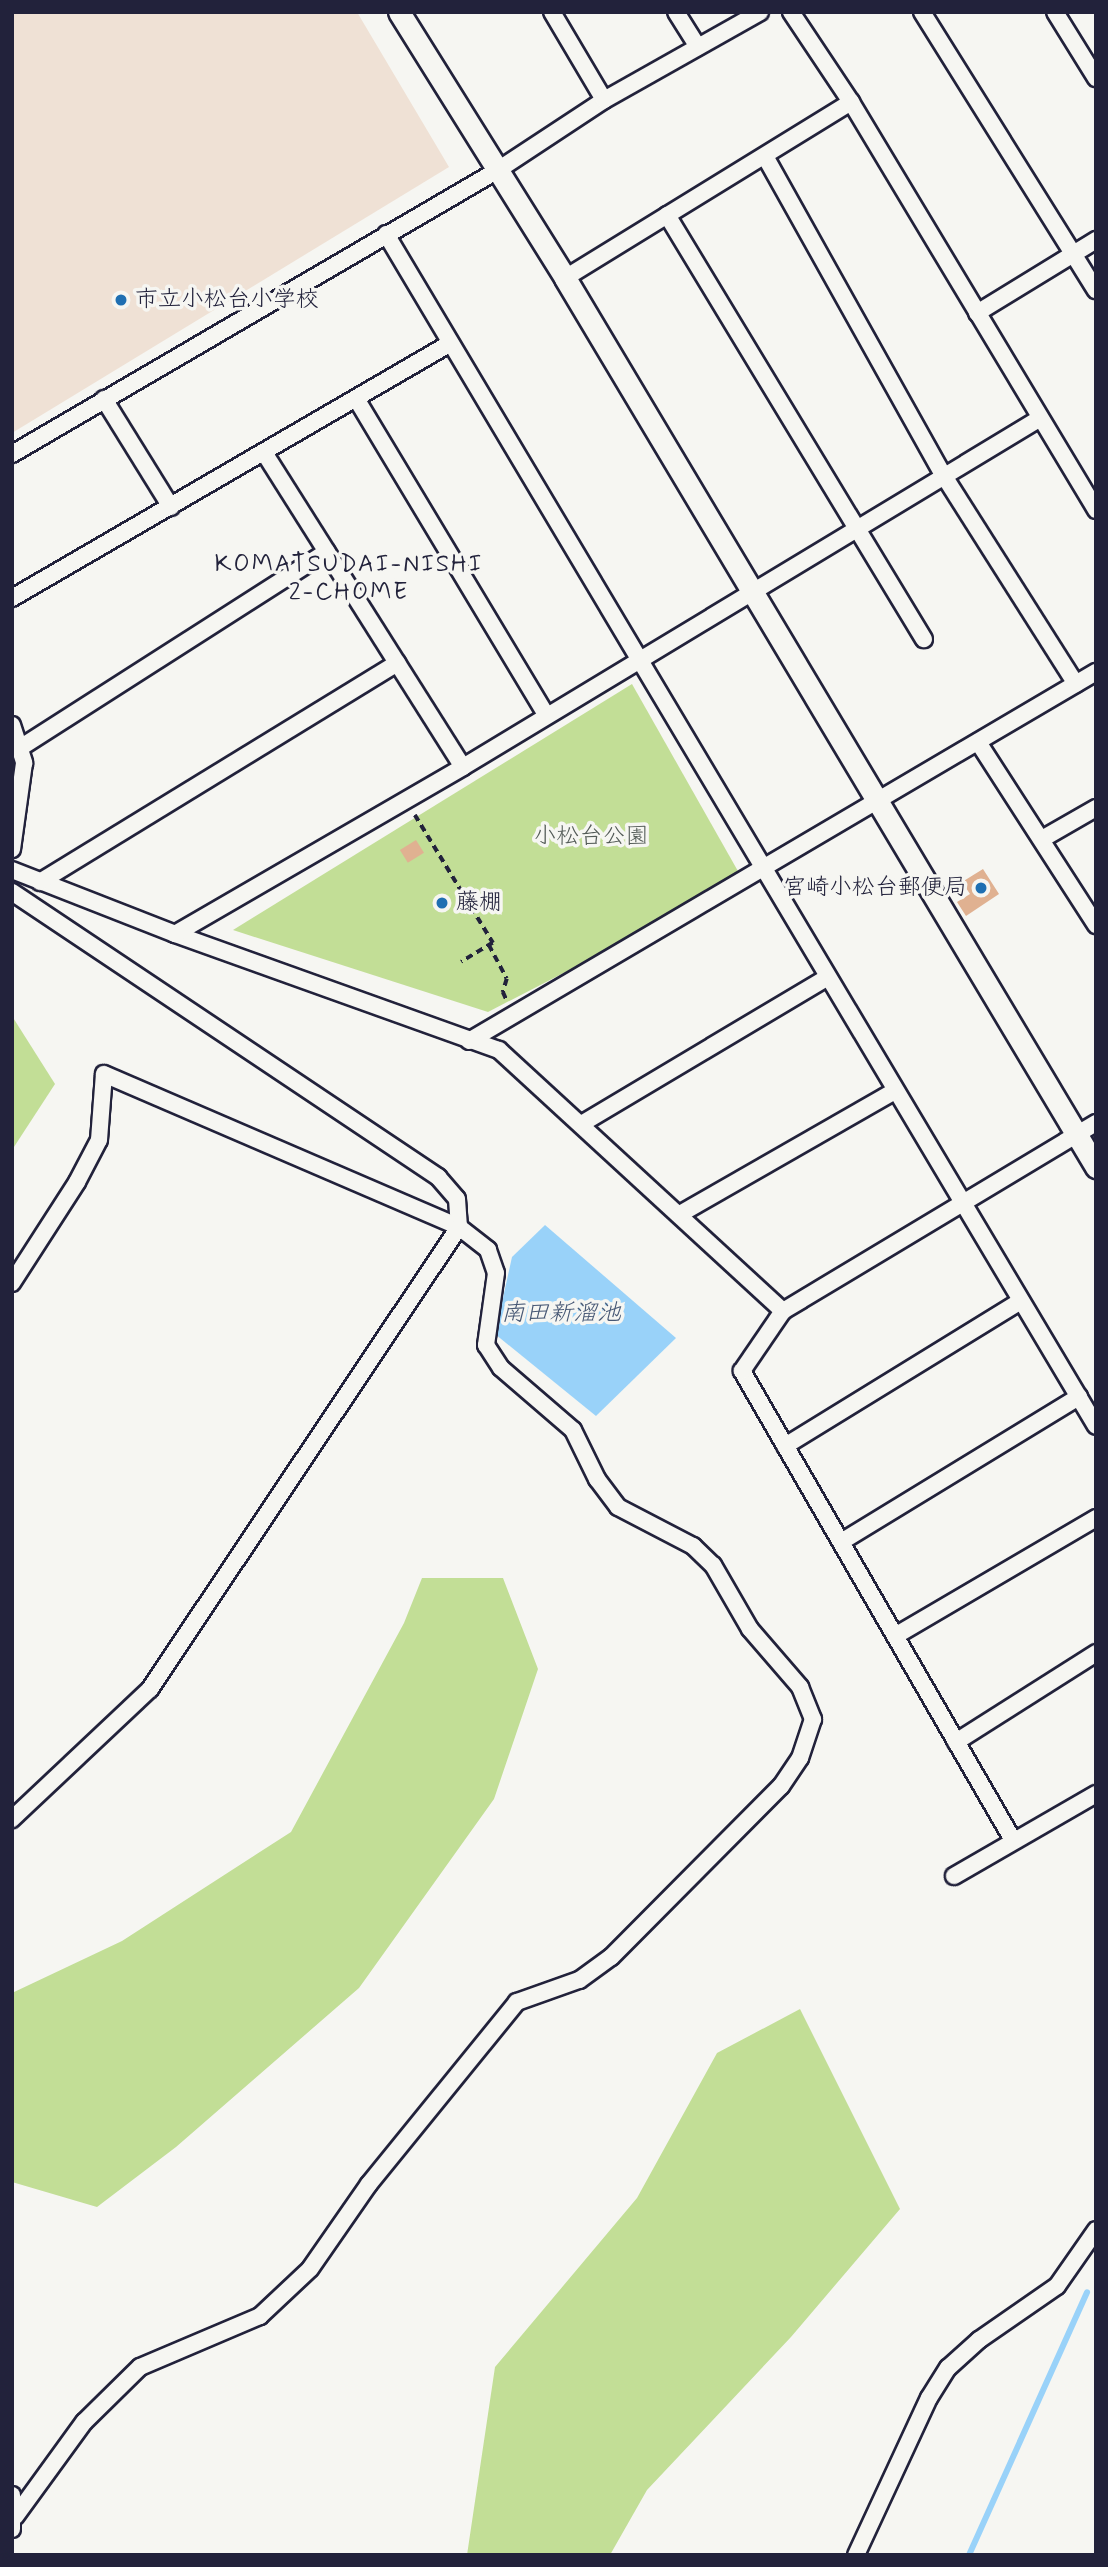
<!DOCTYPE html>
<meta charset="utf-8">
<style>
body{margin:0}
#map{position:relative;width:1108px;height:2567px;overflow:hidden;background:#f6f6f2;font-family:Mynerve,"Klee One",sans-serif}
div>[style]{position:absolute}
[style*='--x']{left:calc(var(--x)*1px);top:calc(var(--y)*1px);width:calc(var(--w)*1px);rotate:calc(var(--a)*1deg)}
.built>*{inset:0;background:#efe1d5}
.green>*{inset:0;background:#c2de96}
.water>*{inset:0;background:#99d2f9}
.stream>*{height:6px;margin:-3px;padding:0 3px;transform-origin:3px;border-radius:3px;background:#99d2f9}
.building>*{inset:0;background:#e0b191;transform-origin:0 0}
.path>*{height:3.5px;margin-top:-1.75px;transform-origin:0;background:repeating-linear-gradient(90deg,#22223b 0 7px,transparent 0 12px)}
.roads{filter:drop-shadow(2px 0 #22223b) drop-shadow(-2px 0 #22223b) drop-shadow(0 2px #22223b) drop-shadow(0 -2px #22223b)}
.minor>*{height:16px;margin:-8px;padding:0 8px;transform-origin:8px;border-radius:8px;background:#f6f6f2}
.tertiary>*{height:21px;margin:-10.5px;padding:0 10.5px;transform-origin:10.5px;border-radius:10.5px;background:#f6f6f2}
.dots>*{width:19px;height:19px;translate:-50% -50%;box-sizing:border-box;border:4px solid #f6f6f2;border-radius:50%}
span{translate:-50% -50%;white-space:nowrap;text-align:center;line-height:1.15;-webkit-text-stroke:7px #f6f6f2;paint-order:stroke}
.poi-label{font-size:23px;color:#22223b}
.left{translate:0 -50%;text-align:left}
.right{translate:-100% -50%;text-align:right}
.park-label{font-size:23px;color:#525a56}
.neighbourhood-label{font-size:24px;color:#22223b;letter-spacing:2px}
.water-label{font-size:24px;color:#465774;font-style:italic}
.frame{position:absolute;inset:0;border:14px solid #22223b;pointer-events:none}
</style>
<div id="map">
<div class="built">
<div style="clip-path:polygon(12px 12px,357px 12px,449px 167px,12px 433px)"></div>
</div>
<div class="green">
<div style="clip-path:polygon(632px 684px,743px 880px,488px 1012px,233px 930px)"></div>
<div style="clip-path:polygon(12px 1016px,55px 1084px,12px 1150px)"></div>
<div style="clip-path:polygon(422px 1578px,503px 1578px,538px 1669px,494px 1799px,359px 1988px,176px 2147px,97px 2207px,12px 2182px,12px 1993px,122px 1941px,291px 1832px,404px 1623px)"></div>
<div style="clip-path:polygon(800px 2009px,900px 2209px,791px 2337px,647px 2490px,610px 2555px,467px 2555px,495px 2367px,637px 2198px,717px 2053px)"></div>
</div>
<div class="water">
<div style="clip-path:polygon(545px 1225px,676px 1338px,596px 1416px,495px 1334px,512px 1257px)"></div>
</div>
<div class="stream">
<div style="--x:969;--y:2555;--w:288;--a:-65.8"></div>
</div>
<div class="building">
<div style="left:416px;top:840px;width:15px;height:19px;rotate:58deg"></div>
<div style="clip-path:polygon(983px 869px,999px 894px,966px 916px,957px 902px,970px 894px,962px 882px)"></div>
</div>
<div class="path">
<div style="--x:415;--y:815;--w:150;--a:58.6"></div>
<div style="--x:493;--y:943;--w:37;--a:149"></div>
<div style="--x:489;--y:945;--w:38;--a:62"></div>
<div style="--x:507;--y:979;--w:14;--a:107"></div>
<div style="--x:503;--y:992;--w:10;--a:66"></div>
</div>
<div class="roads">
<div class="minor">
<div style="--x:552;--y:12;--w:102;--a:59.4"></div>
<div style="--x:676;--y:12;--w:41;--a:57.8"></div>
<div style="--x:791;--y:12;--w:108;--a:56.3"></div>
<div style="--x:851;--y:102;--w:476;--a:59"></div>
<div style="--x:922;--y:12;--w:328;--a:58"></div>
<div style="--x:1055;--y:12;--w:78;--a:58.2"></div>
<div style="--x:766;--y:158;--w:364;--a:60.8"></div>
<div style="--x:944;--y:476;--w:246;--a:57.6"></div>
<div style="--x:667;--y:215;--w:496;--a:58.8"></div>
<div style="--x:386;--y:234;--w:1387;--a:59.22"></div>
<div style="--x:565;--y:278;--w:336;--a:-31.6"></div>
<div style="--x:977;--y:313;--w:140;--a:-31.5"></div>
<div style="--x:104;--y:399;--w:127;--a:58.2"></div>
<div style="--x:357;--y:400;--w:367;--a:59"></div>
<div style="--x:12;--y:454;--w:563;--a:-30.3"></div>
<div style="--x:498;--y:170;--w:127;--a:-33.4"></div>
<div style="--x:604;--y:100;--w:179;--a:-29.4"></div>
<div style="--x:265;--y:454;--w:370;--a:57.7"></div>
<div style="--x:12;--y:598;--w:505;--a:-30.17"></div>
<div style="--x:12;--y:725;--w:40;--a:72"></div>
<div style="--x:24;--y:763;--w:87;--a:97.9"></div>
<div style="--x:978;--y:742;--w:218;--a:57.2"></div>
<div style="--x:20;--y:748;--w:364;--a:-32.6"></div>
<div style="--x:1042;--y:839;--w:62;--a:-29.9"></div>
<div style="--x:12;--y:870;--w:175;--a:21.4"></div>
<div style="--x:175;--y:934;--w:344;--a:19.7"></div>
<div style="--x:499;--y:1050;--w:386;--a:42.6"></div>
<div style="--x:40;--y:882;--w:419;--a:-31.5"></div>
<div style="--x:12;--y:892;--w:513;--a:33.78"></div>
<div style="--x:438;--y:1177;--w:29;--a:49"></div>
<div style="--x:457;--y:1199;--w:28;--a:86"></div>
<div style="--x:459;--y:1227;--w:556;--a:123.78"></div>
<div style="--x:150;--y:1689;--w:190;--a:136.7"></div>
<div style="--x:175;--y:934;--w:333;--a:-30.1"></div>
<div style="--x:463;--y:767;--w:673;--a:-31.14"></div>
<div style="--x:469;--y:1041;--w:728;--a:-30.48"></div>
<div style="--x:583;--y:1123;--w:285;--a:-30.8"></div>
<div style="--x:680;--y:1214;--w:248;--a:-29.8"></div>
<div style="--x:12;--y:1283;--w:120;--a:-57.2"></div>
<div style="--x:77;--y:1182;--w:47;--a:-62.4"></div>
<div style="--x:99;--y:1140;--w:66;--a:-85.7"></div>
<div style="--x:104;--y:1074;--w:387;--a:23.3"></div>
<div style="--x:459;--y:1227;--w:37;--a:38"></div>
<div style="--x:488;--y:1250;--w:24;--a:71"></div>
<div style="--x:496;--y:1273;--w:73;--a:97.9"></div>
<div style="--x:486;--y:1345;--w:27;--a:57"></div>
<div style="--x:501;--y:1368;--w:95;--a:40.7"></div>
<div style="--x:573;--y:1430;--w:55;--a:63.9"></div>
<div style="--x:597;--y:1479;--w:35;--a:53"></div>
<div style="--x:618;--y:1507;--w:85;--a:27.5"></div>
<div style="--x:693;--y:1546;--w:28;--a:44"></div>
<div style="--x:713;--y:1565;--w:74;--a:60"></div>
<div style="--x:750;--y:1629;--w:77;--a:49.2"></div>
<div style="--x:800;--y:1687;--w:35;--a:68"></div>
<div style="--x:813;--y:1719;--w:41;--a:108.4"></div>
<div style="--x:800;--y:1758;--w:34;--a:124"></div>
<div style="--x:781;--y:1786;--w:241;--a:134.8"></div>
<div style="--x:611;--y:1957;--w:39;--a:144"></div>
<div style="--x:579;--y:1980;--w:66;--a:160.5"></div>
<div style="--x:517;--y:2002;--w:235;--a:129.1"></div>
<div style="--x:369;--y:2184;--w:103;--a:124.8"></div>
<div style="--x:310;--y:2269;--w:69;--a:136.8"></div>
<div style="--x:260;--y:2316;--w:130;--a:157"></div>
<div style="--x:140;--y:2367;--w:78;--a:135.5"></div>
<div style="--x:84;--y:2422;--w:117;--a:126"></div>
<div style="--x:785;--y:1446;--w:277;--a:-31.6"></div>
<div style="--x:841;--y:1542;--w:279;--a:-31.4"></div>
<div style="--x:895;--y:1636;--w:233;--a:-30.4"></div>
<div style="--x:956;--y:1742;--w:166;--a:-32.4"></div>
<div style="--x:1013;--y:1840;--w:542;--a:-120.02"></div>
<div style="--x:742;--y:1371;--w:73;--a:-55.7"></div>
<div style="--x:783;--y:1311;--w:365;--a:-31"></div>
<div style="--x:954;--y:1876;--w:164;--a:-30"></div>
<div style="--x:12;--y:2495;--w:34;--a:90"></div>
<div style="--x:856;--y:2555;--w:173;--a:-65.1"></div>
<div style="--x:929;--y:2398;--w:36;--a:-58"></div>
<div style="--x:948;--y:2368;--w:42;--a:-42.1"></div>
<div style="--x:979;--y:2340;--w:95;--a:-34.7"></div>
<div style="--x:1057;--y:2286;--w:68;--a:-55.1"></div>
</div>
<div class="tertiary">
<div style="--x:399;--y:12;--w:314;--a:58"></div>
<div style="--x:565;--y:278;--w:1036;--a:59.15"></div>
</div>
</div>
<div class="dots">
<div style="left:121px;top:300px;background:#1f6fb2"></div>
<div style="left:981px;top:888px;background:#1f6fb2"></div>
<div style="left:442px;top:903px;background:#1f6fb2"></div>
</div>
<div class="poi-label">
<span class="left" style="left:135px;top:300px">市立小松台小学校</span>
<span class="right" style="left:967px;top:888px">宮崎小松台郵便局</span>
<span class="left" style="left:456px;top:903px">藤棚</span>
</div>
<div class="park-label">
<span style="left:591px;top:837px">小松台公園</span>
</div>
<div class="neighbourhood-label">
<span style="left:349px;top:579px">KOMATSUDAI-NISHI<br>2-CHOME</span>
</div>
<div class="water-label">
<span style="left:561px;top:1314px">南田新溜池</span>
</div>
<div class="frame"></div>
</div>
